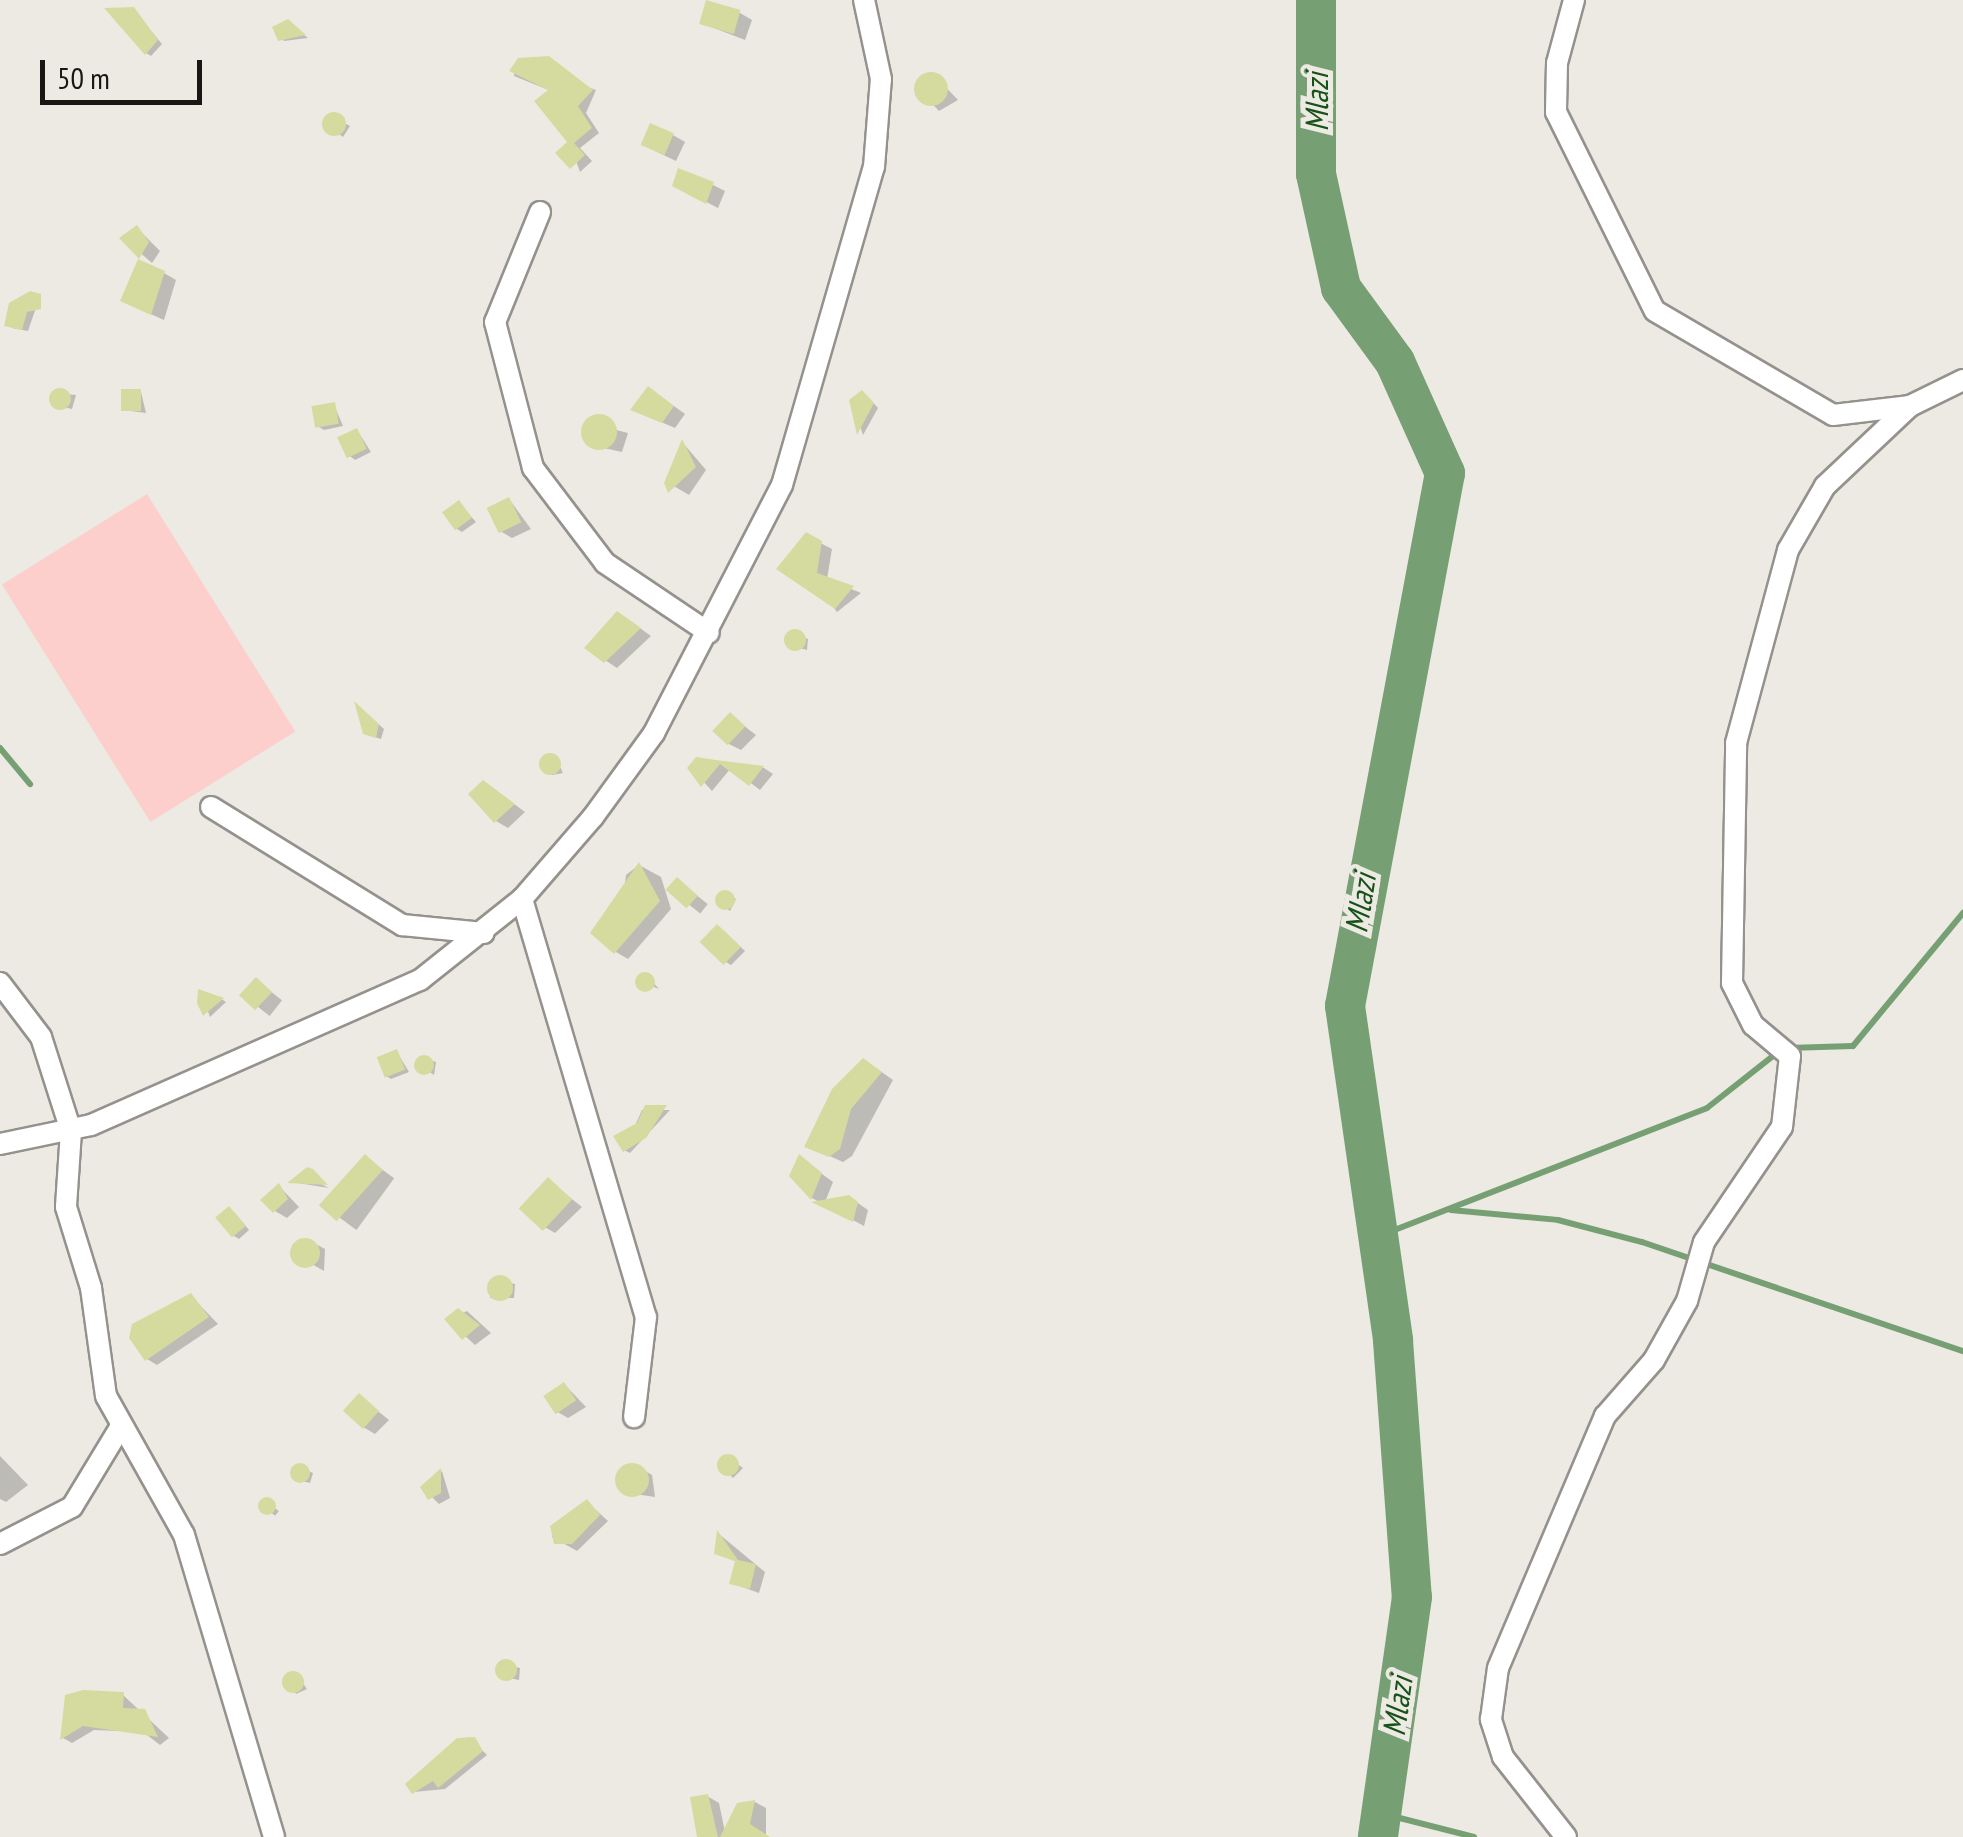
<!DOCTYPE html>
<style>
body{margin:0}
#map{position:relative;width:1963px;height:1837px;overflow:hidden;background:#edeae4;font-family:"PT Sans Narrow",sans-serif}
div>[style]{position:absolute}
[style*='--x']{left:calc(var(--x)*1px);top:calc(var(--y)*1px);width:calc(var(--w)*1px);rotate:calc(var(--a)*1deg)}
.green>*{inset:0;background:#fccecc;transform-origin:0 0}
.shadow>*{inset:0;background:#0003;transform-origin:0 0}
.stream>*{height:6px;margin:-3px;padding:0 3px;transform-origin:3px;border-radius:3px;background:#76a074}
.river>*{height:40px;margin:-20px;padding:0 20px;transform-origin:20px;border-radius:20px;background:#76a074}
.building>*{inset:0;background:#d5db9f;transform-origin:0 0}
.round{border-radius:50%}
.roads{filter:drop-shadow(2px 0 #95928d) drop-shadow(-2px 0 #95928d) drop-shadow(0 2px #95928d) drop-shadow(0 -2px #95928d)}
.minor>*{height:20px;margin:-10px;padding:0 10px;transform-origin:10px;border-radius:10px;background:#fff}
span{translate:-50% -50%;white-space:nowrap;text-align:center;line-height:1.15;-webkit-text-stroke:10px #edeae4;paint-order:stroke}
.water-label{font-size:32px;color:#175218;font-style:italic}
.scale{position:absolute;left:40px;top:60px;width:162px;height:45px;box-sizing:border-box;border:5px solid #181715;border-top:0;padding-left:12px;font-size:30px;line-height:35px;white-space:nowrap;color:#181715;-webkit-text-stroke:8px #edeae4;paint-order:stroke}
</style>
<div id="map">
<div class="green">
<div style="left:147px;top:494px;width:280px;height:171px;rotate:58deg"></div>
</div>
<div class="shadow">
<div style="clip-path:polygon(133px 9px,162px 44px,151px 56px,146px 53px)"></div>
<div style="clip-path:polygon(740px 13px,752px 20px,745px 40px,701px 23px)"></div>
<div style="clip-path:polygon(290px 24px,308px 38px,284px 41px,275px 31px)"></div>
<div style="clip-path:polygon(516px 62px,596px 90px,586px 113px,599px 133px,580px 148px,592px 161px,580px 172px,551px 91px,514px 76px)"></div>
<div style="clip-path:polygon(934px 75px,958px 100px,939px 111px,917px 88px)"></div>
<div style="clip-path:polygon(332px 116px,350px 126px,343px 137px,325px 124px)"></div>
<div style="clip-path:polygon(673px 135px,685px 142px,676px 161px,655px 151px)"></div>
<div style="clip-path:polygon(713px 185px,725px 191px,718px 208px,687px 192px)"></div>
<div style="clip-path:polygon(137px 228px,160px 251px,152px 263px,123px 238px)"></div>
<div style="clip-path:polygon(164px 273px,176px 280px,164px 320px,135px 307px)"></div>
<div style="clip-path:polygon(40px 296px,28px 331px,12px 328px)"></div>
<div style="clip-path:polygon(141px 392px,146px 413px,123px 410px)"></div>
<div style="clip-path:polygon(55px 393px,76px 395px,72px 409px,54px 405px)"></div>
<div style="clip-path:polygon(660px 396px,685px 414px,675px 428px,645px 415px)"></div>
<div style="clip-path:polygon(867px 396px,878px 408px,863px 435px,852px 401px)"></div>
<div style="clip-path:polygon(334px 405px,343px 426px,324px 430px,319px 427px)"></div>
<div style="clip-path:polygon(589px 423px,628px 433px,622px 452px,590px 445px)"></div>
<div style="clip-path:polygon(357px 430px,371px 452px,355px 460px,350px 456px)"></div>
<div style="clip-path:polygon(683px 443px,706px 470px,689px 495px,667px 482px)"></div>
<div style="clip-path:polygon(509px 499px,531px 529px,512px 538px,500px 531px)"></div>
<div style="clip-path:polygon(459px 503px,476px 522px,462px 532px,457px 529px)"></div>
<div style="clip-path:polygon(807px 536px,832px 549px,827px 579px,861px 593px,837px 612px,823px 592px,780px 569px)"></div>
<div style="clip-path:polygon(630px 621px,651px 636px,617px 668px,605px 660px)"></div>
<div style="clip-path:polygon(793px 633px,808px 639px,807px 650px,789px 645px)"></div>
<div style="clip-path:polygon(358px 706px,384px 729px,381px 739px,371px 736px)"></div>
<div style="clip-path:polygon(730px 715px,756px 735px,741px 750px,729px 744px)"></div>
<div style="clip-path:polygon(556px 758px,563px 773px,552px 775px,544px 760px)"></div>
<div style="clip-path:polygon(697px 760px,764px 768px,773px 774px,760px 790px,731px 768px,712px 791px,691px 768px)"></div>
<div style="clip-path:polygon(495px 790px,525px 812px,508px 828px,496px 821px)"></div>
<div style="clip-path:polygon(639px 865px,661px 877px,671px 909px,628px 959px,616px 952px,626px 875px)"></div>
<div style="left:677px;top:880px;width:39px;height:12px;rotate:38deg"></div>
<div style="clip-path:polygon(723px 894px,736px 899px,730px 911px,717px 901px)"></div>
<div style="clip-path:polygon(723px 930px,745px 951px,731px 965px,726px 962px)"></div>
<div style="clip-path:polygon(644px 975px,650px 979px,659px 989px,636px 980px)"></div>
<div style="left:256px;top:980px;width:33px;height:20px;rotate:38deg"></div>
<div style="clip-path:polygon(201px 992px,223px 1000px,226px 1002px,210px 1017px)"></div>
<div style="clip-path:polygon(397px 1052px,409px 1072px,391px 1079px,386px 1076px)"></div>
<div style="clip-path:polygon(422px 1058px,436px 1062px,434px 1075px,415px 1062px)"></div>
<div style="clip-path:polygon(876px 1068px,893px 1080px,852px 1156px,843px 1162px,807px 1146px)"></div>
<div style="clip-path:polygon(642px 1110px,670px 1110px,630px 1153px,624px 1150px)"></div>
<div style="left:365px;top:1157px;width:36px;height:64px;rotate:36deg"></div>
<div style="clip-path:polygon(800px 1158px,833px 1182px,825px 1202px,849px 1197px,868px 1210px,864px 1226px,812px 1198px,792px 1176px)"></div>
<div style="clip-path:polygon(548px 1180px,582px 1207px,555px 1233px,543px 1226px)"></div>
<div style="clip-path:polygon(315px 1181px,329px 1188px,292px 1182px)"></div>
<div style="clip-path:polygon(279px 1186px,299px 1207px,287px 1218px,275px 1211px)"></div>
<div style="clip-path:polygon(234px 1212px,249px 1230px,239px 1239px,234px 1236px)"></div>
<div style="clip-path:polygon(314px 1243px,325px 1249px,324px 1271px,291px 1252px)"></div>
<div style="clip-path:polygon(494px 1280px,515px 1284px,514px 1298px,490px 1298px)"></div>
<div style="clip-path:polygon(191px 1296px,218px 1324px,157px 1365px,147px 1359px)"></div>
<div style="clip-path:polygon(467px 1311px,491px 1333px,475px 1345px,448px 1320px)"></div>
<div style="clip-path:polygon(564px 1384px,586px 1407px,568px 1418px,556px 1411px)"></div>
<div style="clip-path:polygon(359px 1396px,389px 1420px,375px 1434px,363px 1427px)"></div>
<div style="clip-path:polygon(0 1456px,28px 1485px,6px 1502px,0 1499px)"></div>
<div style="clip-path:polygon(728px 1457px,743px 1468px,733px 1478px,721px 1466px)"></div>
<div style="clip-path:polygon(298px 1467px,313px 1473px,310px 1483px,295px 1479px)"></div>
<div style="clip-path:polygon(640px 1468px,652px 1475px,655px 1497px,622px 1492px,622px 1471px)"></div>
<div style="clip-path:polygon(442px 1471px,450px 1498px,439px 1504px,423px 1488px)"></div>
<div style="left:265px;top:1501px;width:17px;height:6px;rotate:36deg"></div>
<div style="clip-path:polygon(587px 1502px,608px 1521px,577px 1551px,552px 1537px,552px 1527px)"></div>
<div style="clip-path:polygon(719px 1534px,765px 1572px,759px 1593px,731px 1583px,737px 1562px,717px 1553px)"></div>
<div style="clip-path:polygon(501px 1664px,520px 1668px,519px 1680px,500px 1676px)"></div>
<div style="clip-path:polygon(297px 1675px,307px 1689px,296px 1694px,286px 1680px)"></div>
<div style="clip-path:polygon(123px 1695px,169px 1738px,160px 1745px,143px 1732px,94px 1730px,72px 1743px,63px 1738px,67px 1698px)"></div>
<div style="clip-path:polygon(469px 1737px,487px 1755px,445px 1789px,414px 1792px,409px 1784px)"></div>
<div style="clip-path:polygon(707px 1796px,719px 1803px,725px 1832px,755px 1802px,766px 1808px,766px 1837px,699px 1837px)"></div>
</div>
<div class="stream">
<div style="--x:0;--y:748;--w:47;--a:50.2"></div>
<div style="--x:1788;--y:1048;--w:65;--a:-1.8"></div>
<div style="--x:1853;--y:1046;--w:173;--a:-50.4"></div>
<div style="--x:1451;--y:1210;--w:107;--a:5.3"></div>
<div style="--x:1558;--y:1220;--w:87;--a:14.7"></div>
<div style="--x:1642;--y:1242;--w:339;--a:18.8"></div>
<div style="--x:1374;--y:1238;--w:357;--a:-21.3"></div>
<div style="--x:1707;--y:1108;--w:89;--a:-38.2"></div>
<div style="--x:1380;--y:1813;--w:97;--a:14.3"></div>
</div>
<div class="river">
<div style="--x:1316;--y:0;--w:174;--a:90"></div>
<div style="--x:1316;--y:174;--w:117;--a:77.6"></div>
<div style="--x:1341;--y:288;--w:92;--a:53.9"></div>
<div style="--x:1395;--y:362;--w:122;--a:65.8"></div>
<div style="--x:1445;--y:473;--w:542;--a:100.63"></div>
<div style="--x:1345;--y:1006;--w:338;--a:81.8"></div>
<div style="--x:1393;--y:1341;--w:257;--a:85.8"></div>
<div style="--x:1412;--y:1597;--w:242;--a:98.1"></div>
</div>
<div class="building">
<div style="left:706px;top:0;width:36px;height:25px;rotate:16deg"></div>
<div style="clip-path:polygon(134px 7px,158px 40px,145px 55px,104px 8px)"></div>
<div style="clip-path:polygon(288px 19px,306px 35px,278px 41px,272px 27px)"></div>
<div style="clip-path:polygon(549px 56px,593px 90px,578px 106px,592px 128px,574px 143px,585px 155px,570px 169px,555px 153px,567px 142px,534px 101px,548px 90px,509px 71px,518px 58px)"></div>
<div class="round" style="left:914px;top:72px;width:34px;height:34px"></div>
<div class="round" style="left:322px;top:112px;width:24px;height:24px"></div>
<div style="left:650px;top:123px;width:26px;height:24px;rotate:23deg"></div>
<div style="clip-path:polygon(678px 168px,714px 182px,706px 204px,672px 186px)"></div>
<div style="clip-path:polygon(137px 225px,149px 242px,139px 259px,119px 238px)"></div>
<div style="clip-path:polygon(138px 259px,165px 271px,151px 315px,120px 301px)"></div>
<div style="clip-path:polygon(30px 291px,41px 294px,41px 309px,27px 312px,22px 330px,4px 326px,9px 303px)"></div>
<div style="clip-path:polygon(648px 386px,674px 406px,662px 423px,630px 410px)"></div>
<div class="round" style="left:49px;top:388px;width:22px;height:22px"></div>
<div style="left:121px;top:389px;width:20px;height:22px"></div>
<div style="clip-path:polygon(862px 390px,874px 403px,857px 435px,849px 400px)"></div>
<div style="left:335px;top:402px;width:22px;height:24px;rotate:80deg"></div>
<div class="round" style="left:581px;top:414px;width:36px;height:36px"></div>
<div style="left:357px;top:428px;width:23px;height:22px;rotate:65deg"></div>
<div style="clip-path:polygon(682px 439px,696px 467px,668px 493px,664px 483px)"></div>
<div style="left:509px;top:497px;width:28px;height:25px;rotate:64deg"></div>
<div style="left:459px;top:500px;width:22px;height:21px;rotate:54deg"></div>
<div style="clip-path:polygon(806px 532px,822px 541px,817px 573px,854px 586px,835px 609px,776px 569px)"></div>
<div style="clip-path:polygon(617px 611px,641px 628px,604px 663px,584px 648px)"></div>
<div class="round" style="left:784px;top:629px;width:22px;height:22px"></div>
<div style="clip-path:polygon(354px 701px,379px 724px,376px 738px,363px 734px)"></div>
<div style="left:730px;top:712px;width:21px;height:26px;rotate:43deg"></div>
<div class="round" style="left:539px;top:753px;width:22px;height:22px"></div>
<div style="clip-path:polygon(696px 757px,716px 760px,764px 766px,749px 786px,720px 764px,701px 787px,687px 768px)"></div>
<div style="clip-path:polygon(483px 780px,515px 804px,494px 823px,468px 794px)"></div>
<div style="clip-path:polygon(639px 862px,660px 901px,614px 954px,590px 933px)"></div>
<div style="left:677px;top:877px;width:28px;height:17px;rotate:42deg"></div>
<div class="round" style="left:715px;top:890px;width:20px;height:20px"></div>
<div style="left:717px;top:924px;width:33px;height:25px;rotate:44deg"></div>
<div class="round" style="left:635px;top:972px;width:20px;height:20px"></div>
<div style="left:256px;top:977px;width:22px;height:25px;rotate:43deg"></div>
<div style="clip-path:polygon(198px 989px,224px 998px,203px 1016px,197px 1003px)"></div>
<div style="left:397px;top:1049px;width:22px;height:22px;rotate:68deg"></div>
<div class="round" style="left:414px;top:1055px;width:20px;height:20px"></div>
<div style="clip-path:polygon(863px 1058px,882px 1072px,851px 1109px,840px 1149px,829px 1157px,804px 1147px,832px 1089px)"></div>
<div style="clip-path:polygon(645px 1105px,667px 1105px,646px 1138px,623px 1152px,613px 1136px,637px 1123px)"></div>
<div style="left:365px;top:1154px;width:24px;height:69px;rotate:42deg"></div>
<div style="clip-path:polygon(799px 1154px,822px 1173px,811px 1200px,789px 1176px)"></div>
<div style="clip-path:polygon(307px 1167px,313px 1169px,328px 1185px,287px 1183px)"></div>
<div style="left:548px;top:1177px;width:33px;height:43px;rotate:43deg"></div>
<div style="clip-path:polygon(279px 1183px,288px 1199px,273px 1213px,260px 1200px)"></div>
<div style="clip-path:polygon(849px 1195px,858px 1202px,853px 1222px,811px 1202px)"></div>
<div style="left:229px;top:1206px;width:26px;height:18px;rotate:50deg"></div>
<div class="round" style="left:290px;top:1238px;width:30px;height:30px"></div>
<div class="round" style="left:487px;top:1275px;width:26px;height:26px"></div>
<div style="clip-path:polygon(191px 1293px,209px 1317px,145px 1361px,129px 1338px,132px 1324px)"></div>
<div style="clip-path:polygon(458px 1308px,480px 1325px,462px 1340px,444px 1319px)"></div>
<div style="left:564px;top:1382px;width:22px;height:25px;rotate:56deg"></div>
<div style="left:359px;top:1393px;width:27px;height:24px;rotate:42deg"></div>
<div class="round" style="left:717px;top:1454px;width:22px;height:22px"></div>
<div class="round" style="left:290px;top:1463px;width:20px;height:20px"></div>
<div class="round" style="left:615px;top:1463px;width:34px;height:34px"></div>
<div style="clip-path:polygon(441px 1468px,441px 1493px,428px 1500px,420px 1487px)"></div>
<div class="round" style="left:258px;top:1497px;width:18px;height:18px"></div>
<div style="clip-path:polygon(587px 1499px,600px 1515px,572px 1544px,554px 1544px,550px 1526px)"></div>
<div style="clip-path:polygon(717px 1530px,738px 1560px,756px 1564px,750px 1589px,729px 1584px,735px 1561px,714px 1554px)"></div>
<div class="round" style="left:495px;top:1659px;width:22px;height:22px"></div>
<div class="round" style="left:282px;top:1671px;width:22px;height:22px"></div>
<div style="clip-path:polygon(83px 1690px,124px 1692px,123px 1708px,145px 1709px,158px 1737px,83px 1726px,60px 1740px,65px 1695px)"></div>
<div style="clip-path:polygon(475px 1737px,483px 1751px,438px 1788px,433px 1781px,412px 1794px,405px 1784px,457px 1738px)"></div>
<div style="clip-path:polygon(708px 1794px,718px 1837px,697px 1837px,690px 1797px)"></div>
<div style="clip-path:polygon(755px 1800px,750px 1824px,770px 1837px,720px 1837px,737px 1803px)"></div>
</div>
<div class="roads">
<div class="minor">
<div style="--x:1574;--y:0;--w:65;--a:105.1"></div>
<div style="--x:1557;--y:63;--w:49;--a:91.2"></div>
<div style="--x:1556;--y:112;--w:222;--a:63.6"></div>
<div style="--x:1655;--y:311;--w:206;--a:30.3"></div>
<div style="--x:1833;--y:415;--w:78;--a:-6.7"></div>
<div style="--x:1910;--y:406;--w:59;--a:-26.1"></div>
<div style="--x:540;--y:212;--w:119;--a:112.2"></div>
<div style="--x:495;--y:322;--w:151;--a:75.4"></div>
<div style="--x:533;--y:468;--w:119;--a:52.8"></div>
<div style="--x:605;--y:563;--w:125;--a:33.9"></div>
<div style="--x:211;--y:807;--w:225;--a:31.7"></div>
<div style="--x:402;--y:925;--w:82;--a:5.6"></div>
<div style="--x:522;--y:899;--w:436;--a:73.5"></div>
<div style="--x:646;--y:1317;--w:101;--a:96.8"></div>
<div style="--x:0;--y:983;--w:68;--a:52.8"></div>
<div style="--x:41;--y:1037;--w:99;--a:72.3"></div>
<div style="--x:71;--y:1131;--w:76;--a:93.8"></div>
<div style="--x:66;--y:1207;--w:85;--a:72.8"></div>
<div style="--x:91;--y:1288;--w:109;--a:82.1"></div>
<div style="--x:106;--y:1396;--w:159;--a:60.7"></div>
<div style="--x:184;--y:1535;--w:315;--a:73.4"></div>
<div style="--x:0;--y:1144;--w:93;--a:-11.8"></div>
<div style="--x:91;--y:1125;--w:360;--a:-23.8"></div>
<div style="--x:420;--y:980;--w:130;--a:-38.5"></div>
<div style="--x:522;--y:899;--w:108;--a:-49.1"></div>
<div style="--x:593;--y:817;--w:104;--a:-54"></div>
<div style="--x:654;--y:733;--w:279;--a:-62.7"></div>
<div style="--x:782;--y:485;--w:331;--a:-73.9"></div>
<div style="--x:874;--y:167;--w:88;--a:-85.5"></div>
<div style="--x:881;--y:79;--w:81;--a:-102.1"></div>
<div style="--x:0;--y:1544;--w:81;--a:-27.2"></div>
<div style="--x:72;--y:1507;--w:95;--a:-58.8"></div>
<div style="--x:1566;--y:1837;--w:102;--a:-128.2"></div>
<div style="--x:1503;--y:1757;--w:40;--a:-108"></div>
<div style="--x:1491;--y:1719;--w:51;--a:-82.2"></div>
<div style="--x:1498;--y:1668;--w:274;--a:-67"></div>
<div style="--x:1605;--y:1416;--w:74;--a:-48.8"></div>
<div style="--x:1654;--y:1360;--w:68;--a:-60.8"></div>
<div style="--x:1687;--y:1301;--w:61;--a:-73.9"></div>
<div style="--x:1704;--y:1242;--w:139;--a:-55.9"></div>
<div style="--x:1782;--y:1127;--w:71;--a:-83.6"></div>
<div style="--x:1790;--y:1056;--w:48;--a:-140"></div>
<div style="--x:1753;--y:1025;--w:47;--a:-116.6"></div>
<div style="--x:1732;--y:983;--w:240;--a:-89"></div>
<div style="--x:1736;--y:743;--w:200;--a:-74.9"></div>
<div style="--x:1788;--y:550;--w:74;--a:-60"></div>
<div style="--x:1825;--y:486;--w:117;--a:-43.3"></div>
</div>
</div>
<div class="water-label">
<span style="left:1316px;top:102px;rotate:-90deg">Mlazi</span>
<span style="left:1360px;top:903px;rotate:-81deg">Mlazi</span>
<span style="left:1397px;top:1706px;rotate:-82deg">Mlazi</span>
</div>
<div class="scale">50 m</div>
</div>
